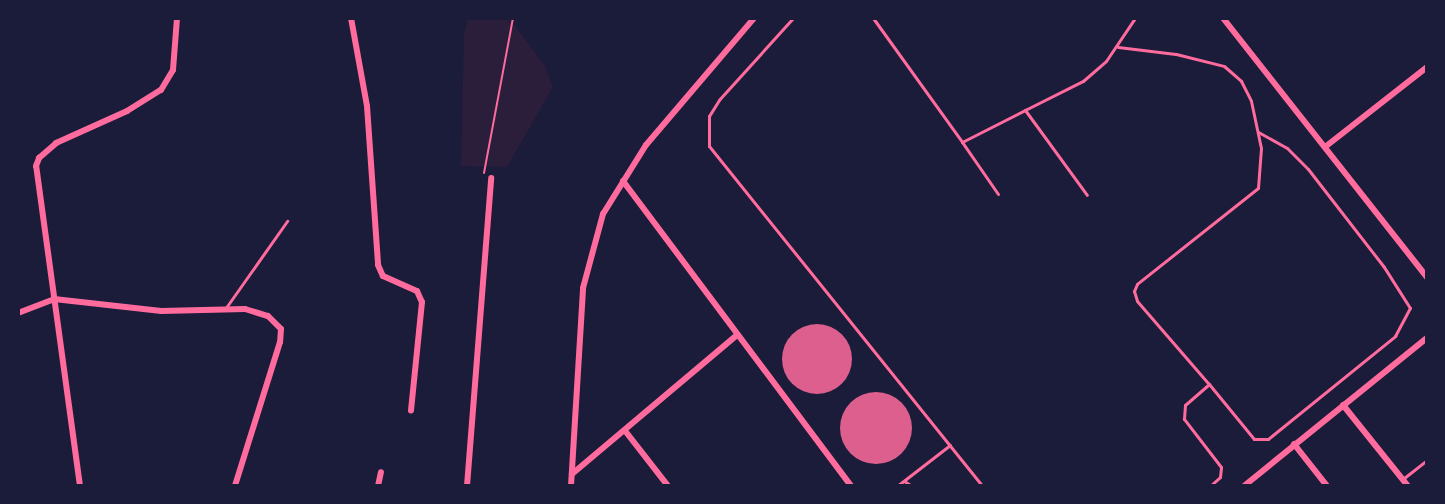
<!DOCTYPE html>
<style>
body{margin:0}
#map{position:relative;width:1445px;height:504px;overflow:hidden;background:#1b1b3a;font-family:Figtree,sans-serif}
div>[style]{position:absolute}
[style*='--x']{left:calc(var(--x)*1px);top:calc(var(--y)*1px);width:calc(var(--w)*1px);rotate:calc(var(--a)*1deg)}
.green>*{inset:0;background:#2a1e3b}
.building>*{inset:0;background:#dd5f8e}
.round{border-radius:50%}
.path>*{height:2px;margin:-1px;padding:0 1px;transform-origin:1px;border-radius:1px;background:#ff6b9d}
.service>*{height:3px;margin:-1.5px;padding:0 1.5px;transform-origin:1.5px;border-radius:1.5px;background:#ff6b9d}
.minor>*{height:6px;margin:-3px;padding:0 3px;transform-origin:3px;border-radius:3px;background:#ff6b9d}
span{translate:-50% -50%;white-space:nowrap;text-align:center;line-height:1.15;-webkit-text-stroke:4.5px #1b1b3a;paint-order:stroke}
.frame{position:absolute;inset:0;border:20px solid #1b1b3a;pointer-events:none}
</style>
<div id="map">
<div class="green">
<div style="clip-path:polygon(468px 18px,505px 18px,516px 27px,545px 66px,553px 87px,507px 167px,461px 166px,464px 35px)"></div>
</div>
<div class="building">
<div class="round" style="left:782px;top:324px;width:70px;height:70px"></div>
<div class="round" style="left:840px;top:392px;width:72px;height:72px"></div>
</div>
<div class="path">
<div style="--x:484;--y:173;--w:158;--a:-79.4"></div>
</div>
<div class="service">
<div style="--x:793;--y:18;--w:110;--a:132.1"></div>
<div style="--x:719;--y:100;--w:19;--a:122"></div>
<div style="--x:709;--y:116;--w:30;--a:90"></div>
<div style="--x:709;--y:146;--w:436;--a:51.2"></div>
<div style="--x:873;--y:18;--w:153;--a:54.3"></div>
<div style="--x:1118;--y:47;--w:58;--a:6.9"></div>
<div style="--x:1176;--y:54;--w:49;--a:14"></div>
<div style="--x:1224;--y:66;--w:23;--a:41"></div>
<div style="--x:1241;--y:81;--w:22;--a:63"></div>
<div style="--x:1251;--y:101;--w:48;--a:78"></div>
<div style="--x:1261;--y:148;--w:40;--a:94.3"></div>
<div style="--x:1258;--y:188;--w:154;--a:141.6"></div>
<div style="--x:1137;--y:284;--w:8;--a:113"></div>
<div style="--x:1134;--y:291;--w:10;--a:73"></div>
<div style="--x:1137;--y:301;--w:110;--a:49.1"></div>
<div style="--x:1025;--y:110;--w:65;--a:-26.6"></div>
<div style="--x:1083;--y:81;--w:30;--a:-41"></div>
<div style="--x:1106;--y:61;--w:52;--a:-56"></div>
<div style="--x:998;--y:194;--w:63;--a:-124.7"></div>
<div style="--x:962;--y:142;--w:71;--a:-26.9"></div>
<div style="--x:1025;--y:110;--w:105;--a:53.9"></div>
<div style="--x:225;--y:309;--w:108;--a:-54.8"></div>
<div style="--x:1404;--y:478;--w:29;--a:-38"></div>
<div style="--x:904;--y:481;--w:9;--a:32"></div>
<div style="--x:897;--y:486;--w:67;--a:-37.7"></div>
<div style="--x:1210;--y:486;--w:13;--a:-42"></div>
<div style="--x:1220;--y:477;--w:10;--a:-84"></div>
<div style="--x:1221;--y:467;--w:61;--a:-127.6"></div>
<div style="--x:1184;--y:419;--w:14;--a:-86"></div>
<div style="--x:1185;--y:405;--w:32;--a:-41"></div>
<div style="--x:1209;--y:384;--w:71;--a:50.7"></div>
<div style="--x:1254;--y:439;--w:14;--a:0"></div>
<div style="--x:1268;--y:439;--w:164;--a:-39"></div>
<div style="--x:1395;--y:336;--w:32;--a:-62"></div>
<div style="--x:1410;--y:308;--w:49;--a:-122.4"></div>
<div style="--x:1384;--y:267;--w:124;--a:-127.8"></div>
<div style="--x:1308;--y:169;--w:30;--a:-135"></div>
<div style="--x:1287;--y:148;--w:33;--a:-151"></div>
</div>
<div class="minor">
<div style="--x:351;--y:18;--w:89;--a:79.7"></div>
<div style="--x:367;--y:106;--w:159;--a:86"></div>
<div style="--x:378;--y:265;--w:12;--a:66"></div>
<div style="--x:383;--y:276;--w:37;--a:24"></div>
<div style="--x:417;--y:291;--w:12;--a:66"></div>
<div style="--x:422;--y:302;--w:109;--a:95.8"></div>
<div style="--x:1223;--y:18;--w:330;--a:51.8"></div>
<div style="--x:1325;--y:147;--w:130;--a:-38.1"></div>
<div style="--x:623;--y:181;--w:381;--a:53.2"></div>
<div style="--x:18;--y:313;--w:39;--a:-21"></div>
<div style="--x:54;--y:299;--w:108;--a:6.4"></div>
<div style="--x:161;--y:311;--w:84;--a:-1.4"></div>
<div style="--x:245;--y:309;--w:24;--a:17"></div>
<div style="--x:268;--y:316;--w:18;--a:45"></div>
<div style="--x:281;--y:329;--w:13;--a:94"></div>
<div style="--x:280;--y:342;--w:151;--a:107.4"></div>
<div style="--x:1343;--y:405;--w:104;--a:51.3"></div>
<div style="--x:626;--y:432;--w:68;--a:52.1"></div>
<div style="--x:1294;--y:444;--w:53;--a:51.8"></div>
<div style="--x:572;--y:474;--w:214;--a:-40.1"></div>
<div style="--x:80;--y:486;--w:323;--a:-97.8"></div>
<div style="--x:36;--y:166;--w:9;--a:-69"></div>
<div style="--x:39;--y:158;--w:23;--a:-41"></div>
<div style="--x:56;--y:143;--w:78;--a:-24.3"></div>
<div style="--x:127;--y:111;--w:40;--a:-32"></div>
<div style="--x:161;--y:90;--w:23;--a:-59"></div>
<div style="--x:173;--y:70;--w:52;--a:-85.6"></div>
<div style="--x:378;--y:486;--w:14;--a:-78"></div>
<div style="--x:467;--y:486;--w:309;--a:-85.5"></div>
<div style="--x:571;--y:486;--w:198;--a:-86.5"></div>
<div style="--x:583;--y:288;--w:77;--a:-74.9"></div>
<div style="--x:603;--y:214;--w:81;--a:-58.1"></div>
<div style="--x:646;--y:145;--w:167;--a:-49.6"></div>
<div style="--x:1244;--y:486;--w:235;--a:-39"></div>
</div>
<div class="frame"></div>
</div>
